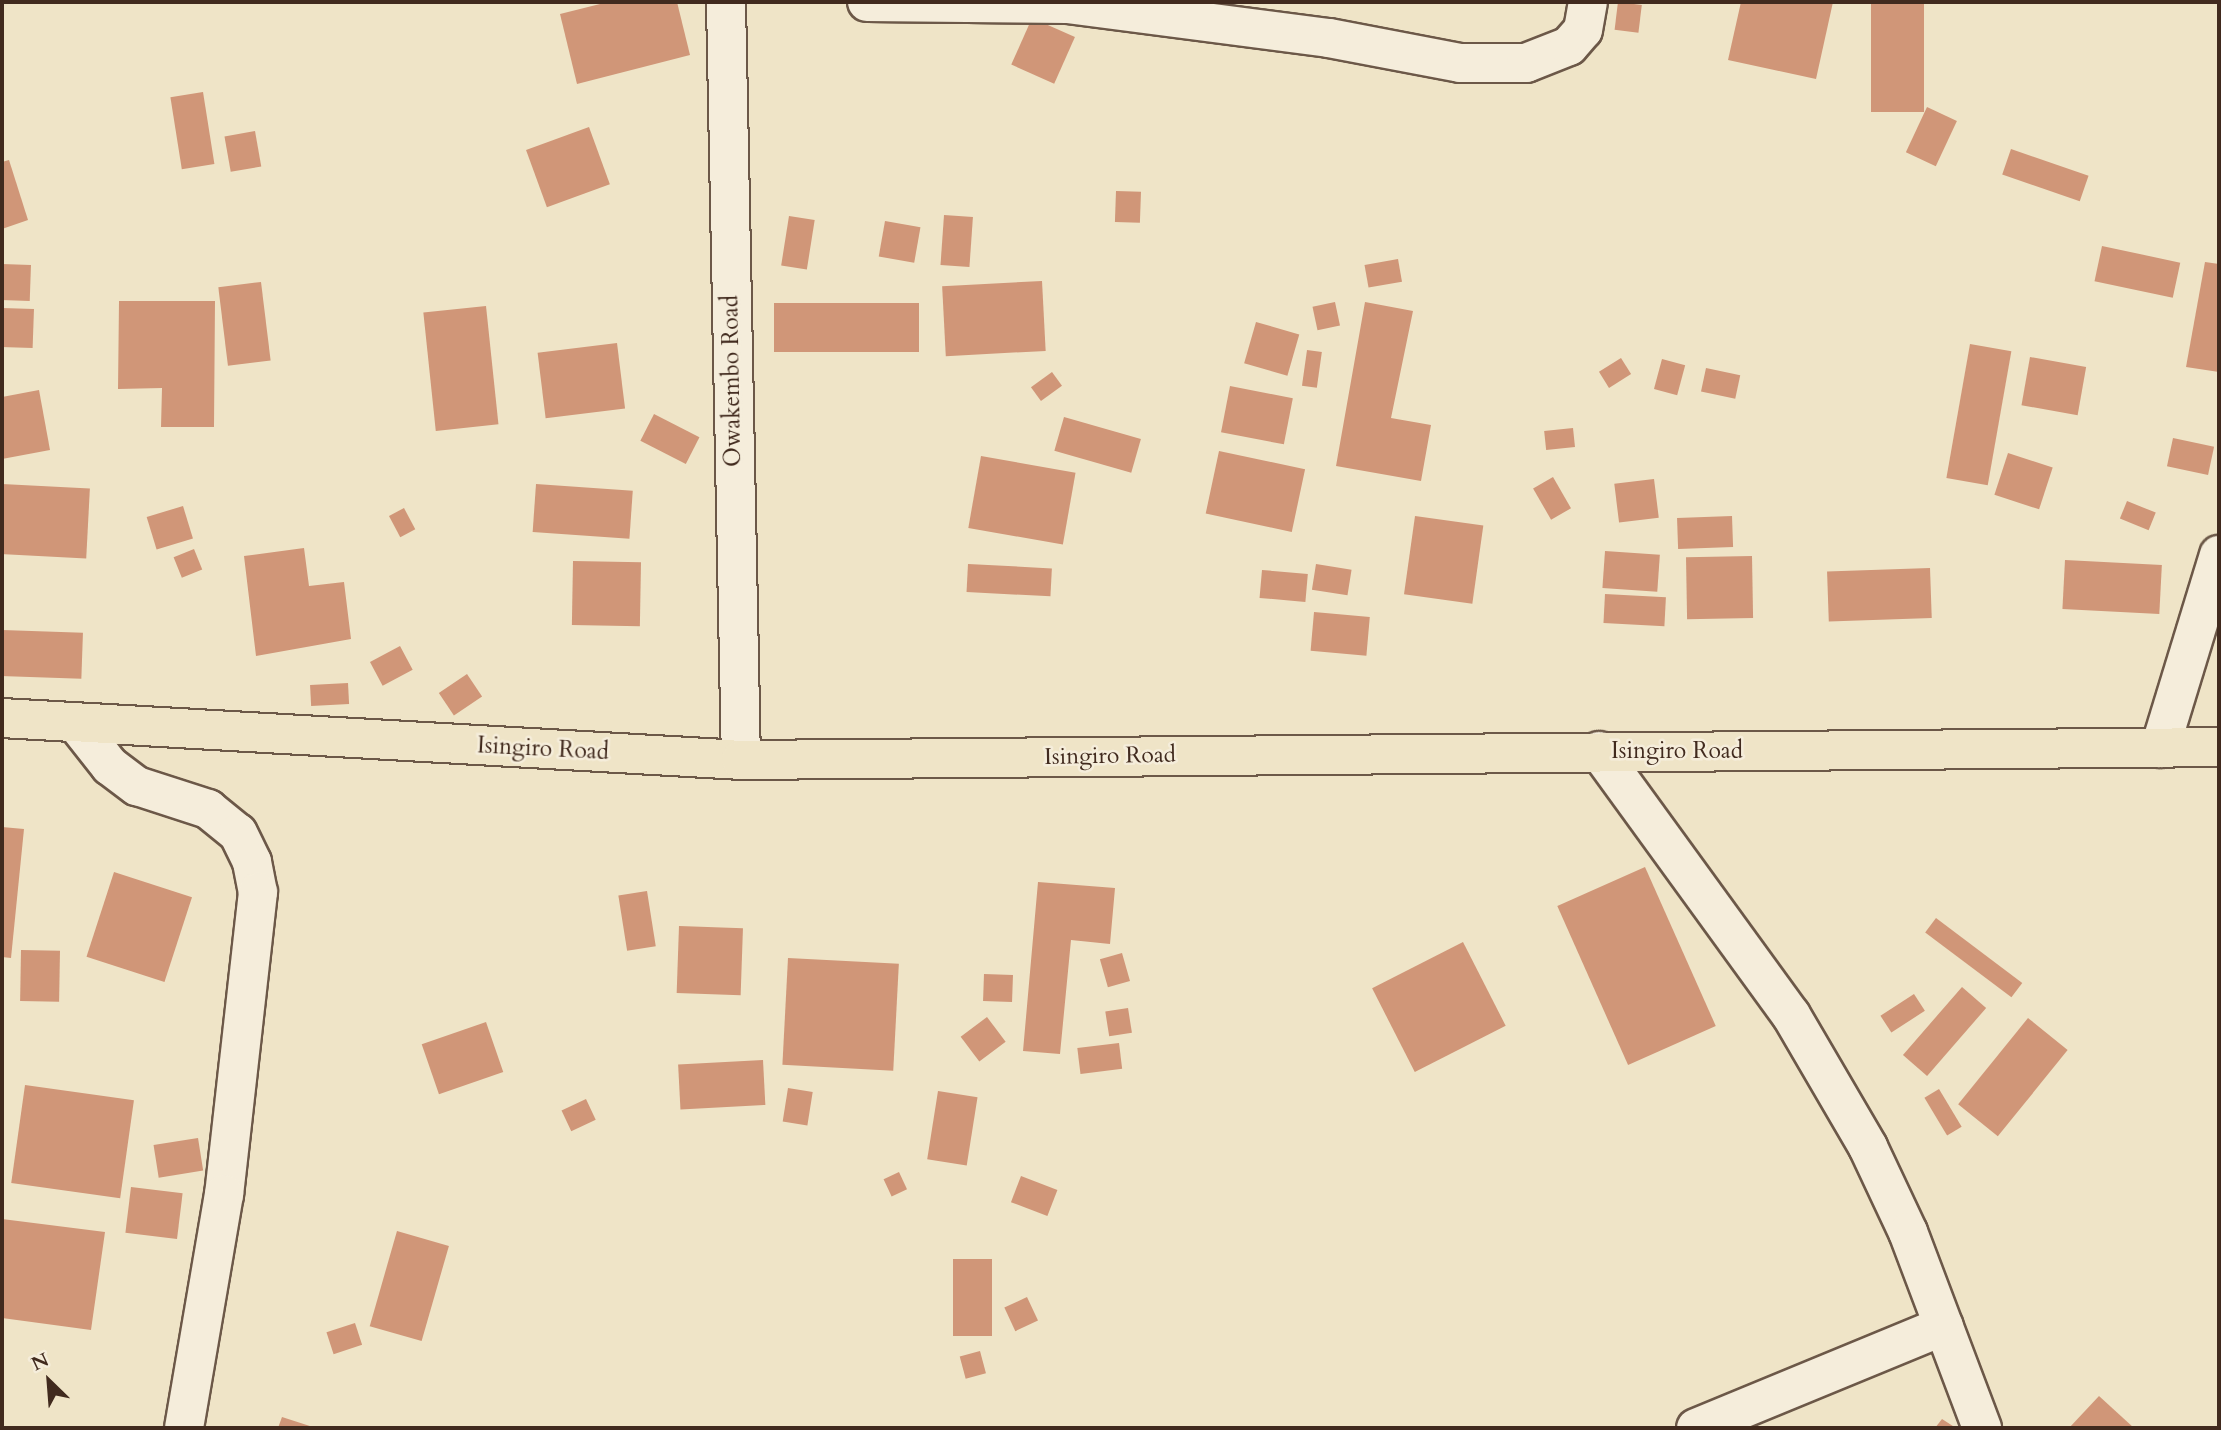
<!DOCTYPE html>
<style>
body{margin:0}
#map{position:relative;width:2221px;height:1430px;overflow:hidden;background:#efe4c7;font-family:Cardo,serif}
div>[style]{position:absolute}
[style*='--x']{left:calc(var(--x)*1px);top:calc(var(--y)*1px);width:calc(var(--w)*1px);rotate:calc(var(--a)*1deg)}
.building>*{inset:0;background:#d09678;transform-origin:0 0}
.roads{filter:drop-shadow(2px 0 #6c5848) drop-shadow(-2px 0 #6c5848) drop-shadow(0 2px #6c5848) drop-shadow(0 -2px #6c5848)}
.minor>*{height:38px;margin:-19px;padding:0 19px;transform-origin:19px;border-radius:19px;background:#f5eddb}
.primary>*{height:38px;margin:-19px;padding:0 19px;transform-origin:19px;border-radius:19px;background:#efe4c7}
span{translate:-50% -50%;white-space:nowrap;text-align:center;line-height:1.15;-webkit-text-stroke:5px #f5eddb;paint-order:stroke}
.street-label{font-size:23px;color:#412a1e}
.frame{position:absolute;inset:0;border:4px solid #412a1e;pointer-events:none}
.north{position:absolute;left:14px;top:1346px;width:70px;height:70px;-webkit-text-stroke:5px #f5eddb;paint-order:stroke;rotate:335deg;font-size:19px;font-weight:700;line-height:28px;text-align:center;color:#412a1e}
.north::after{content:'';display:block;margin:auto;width:24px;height:32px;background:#412a1e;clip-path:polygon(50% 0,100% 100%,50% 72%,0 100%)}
</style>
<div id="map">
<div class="building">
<div style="clip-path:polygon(608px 2px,677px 2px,690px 55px,577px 84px,560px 14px)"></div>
<div style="left:1618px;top:2px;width:24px;height:28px;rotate:7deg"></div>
<div style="clip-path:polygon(1741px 2px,1833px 2px,1816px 79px,1728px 60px)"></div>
<div style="left:1871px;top:2px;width:53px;height:110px"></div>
<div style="left:1032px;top:18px;width:47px;height:51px;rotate:24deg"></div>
<div style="left:203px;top:92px;width:73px;height:33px;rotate:81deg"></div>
<div style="left:1927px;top:107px;width:33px;height:50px;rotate:25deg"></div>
<div style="left:589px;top:127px;width:61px;height:67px;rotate:70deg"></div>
<div style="left:255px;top:131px;width:36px;height:31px;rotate:80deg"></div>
<div style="left:2011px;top:149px;width:82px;height:27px;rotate:19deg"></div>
<div style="clip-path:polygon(9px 160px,28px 220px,2px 229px,2px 162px)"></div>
<div style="left:1116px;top:191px;width:25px;height:31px;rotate:2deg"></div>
<div style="left:944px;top:215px;width:29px;height:50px;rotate:4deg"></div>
<div style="left:789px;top:216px;width:26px;height:50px;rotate:9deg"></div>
<div style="left:885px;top:221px;width:36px;height:36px;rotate:10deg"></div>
<div style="left:2102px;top:246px;width:80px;height:36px;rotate:12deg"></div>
<div style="left:1398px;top:259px;width:23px;height:34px;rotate:80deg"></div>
<div style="clip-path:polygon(2205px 262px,2219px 264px,2219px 372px,2186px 367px)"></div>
<div style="left:2px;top:264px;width:29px;height:36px;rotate:2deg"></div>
<div style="left:1042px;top:281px;width:70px;height:100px;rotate:87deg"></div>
<div style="left:261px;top:282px;width:79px;height:43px;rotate:83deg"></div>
<div style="clip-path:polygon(119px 301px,215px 301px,214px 427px,161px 427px,162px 388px,118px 389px)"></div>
<div style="left:1335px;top:302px;width:24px;height:23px;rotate:78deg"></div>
<div style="clip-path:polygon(1365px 302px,1413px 311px,1391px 418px,1431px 425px,1421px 481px,1336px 466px)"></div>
<div style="left:774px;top:303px;width:145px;height:49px"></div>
<div style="left:486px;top:306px;width:119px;height:63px;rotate:84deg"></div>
<div style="left:2px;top:308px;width:32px;height:39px;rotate:2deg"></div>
<div style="left:1256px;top:322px;width:45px;height:43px;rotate:16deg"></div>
<div style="left:617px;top:343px;width:66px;height:80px;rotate:83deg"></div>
<div style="left:1970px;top:344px;width:42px;height:136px;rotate:10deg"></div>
<div style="left:1307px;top:350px;width:15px;height:36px;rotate:8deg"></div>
<div style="left:2030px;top:357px;width:57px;height:49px;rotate:10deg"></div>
<div style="left:1621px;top:358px;width:19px;height:26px;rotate:58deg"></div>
<div style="left:1662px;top:359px;width:24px;height:31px;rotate:15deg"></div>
<div style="left:1706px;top:368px;width:35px;height:24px;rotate:12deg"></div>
<div style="left:1052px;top:372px;width:17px;height:26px;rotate:54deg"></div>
<div style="left:1230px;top:386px;width:64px;height:47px;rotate:11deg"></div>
<div style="clip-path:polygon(39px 390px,50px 450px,2px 459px,2px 397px)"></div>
<div style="left:654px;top:414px;width:51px;height:30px;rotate:27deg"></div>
<div style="left:1064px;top:417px;width:80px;height:35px;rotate:16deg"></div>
<div style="left:1573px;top:428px;width:19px;height:29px;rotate:84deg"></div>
<div style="left:2173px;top:438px;width:42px;height:29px;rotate:12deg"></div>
<div style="left:1219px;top:451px;width:88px;height:64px;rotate:12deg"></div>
<div style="left:2008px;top:453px;width:47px;height:44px;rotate:18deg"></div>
<div style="left:981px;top:456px;width:96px;height:73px;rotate:10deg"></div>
<div style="left:1553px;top:477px;width:36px;height:23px;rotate:60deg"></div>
<div style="left:1654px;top:479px;width:39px;height:40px;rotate:83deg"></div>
<div style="left:2px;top:484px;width:88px;height:70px;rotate:3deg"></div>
<div style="left:536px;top:484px;width:97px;height:48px;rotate:4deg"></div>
<div style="left:2127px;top:501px;width:31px;height:19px;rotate:22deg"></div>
<div style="left:183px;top:506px;width:34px;height:38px;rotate:73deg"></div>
<div style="left:404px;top:508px;width:24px;height:17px;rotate:62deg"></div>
<div style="left:1415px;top:516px;width:69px;height:79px;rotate:8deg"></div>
<div style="left:1732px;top:516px;width:31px;height:55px;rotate:88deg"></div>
<div style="clip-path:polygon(304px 548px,309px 586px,344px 582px,351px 639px,256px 656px,244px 556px)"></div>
<div style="left:194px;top:549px;width:22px;height:22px;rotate:68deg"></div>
<div style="left:1605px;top:551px;width:55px;height:37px;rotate:4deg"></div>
<div style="left:1752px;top:556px;width:62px;height:66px;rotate:89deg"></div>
<div style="left:2065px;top:560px;width:97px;height:49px;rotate:3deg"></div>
<div style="left:573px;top:561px;width:68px;height:64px;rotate:1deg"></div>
<div style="left:968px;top:564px;width:84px;height:28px;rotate:3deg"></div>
<div style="left:1316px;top:564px;width:36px;height:26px;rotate:9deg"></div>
<div style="left:1930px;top:568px;width:50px;height:103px;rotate:88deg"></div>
<div style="left:1262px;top:570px;width:46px;height:28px;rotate:5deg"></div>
<div style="left:1605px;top:594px;width:61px;height:29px;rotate:3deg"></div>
<div style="left:1314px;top:612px;width:56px;height:39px;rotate:5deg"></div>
<div style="left:2px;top:630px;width:81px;height:46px;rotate:2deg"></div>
<div style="left:400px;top:646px;width:27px;height:34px;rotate:62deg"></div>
<div style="left:467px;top:674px;width:27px;height:34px;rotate:56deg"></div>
<div style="left:348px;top:683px;width:21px;height:38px;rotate:87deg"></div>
<div style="clip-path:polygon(2px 827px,24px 829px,11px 958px,2px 957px)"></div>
<div style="left:1645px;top:867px;width:174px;height:96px;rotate:66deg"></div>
<div style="left:114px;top:872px;width:82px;height:89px;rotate:18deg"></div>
<div style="clip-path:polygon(1038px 882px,1115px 888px,1110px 944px,1071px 940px,1060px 1054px,1023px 1051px)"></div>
<div style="left:647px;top:891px;width:56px;height:29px;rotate:81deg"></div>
<div style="left:1936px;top:918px;width:108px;height:18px;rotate:37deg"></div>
<div style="left:679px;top:926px;width:64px;height:67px;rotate:2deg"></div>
<div style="left:1463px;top:942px;width:94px;height:102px;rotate:63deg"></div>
<div style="left:21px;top:950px;width:39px;height:51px;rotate:1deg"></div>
<div style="left:1122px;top:953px;width:29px;height:23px;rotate:74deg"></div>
<div style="left:788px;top:958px;width:111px;height:107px;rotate:3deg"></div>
<div style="left:984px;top:974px;width:29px;height:27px;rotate:2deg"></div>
<div style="left:1962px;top:987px;width:32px;height:90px;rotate:41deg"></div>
<div style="left:1914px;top:994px;width:20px;height:40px;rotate:57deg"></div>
<div style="left:1128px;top:1008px;width:25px;height:23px;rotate:81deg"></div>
<div style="left:987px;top:1017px;width:31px;height:33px;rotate:53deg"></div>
<div style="left:2028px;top:1018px;width:51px;height:111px;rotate:39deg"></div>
<div style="left:486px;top:1022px;width:53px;height:68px;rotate:71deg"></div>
<div style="left:1119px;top:1043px;width:26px;height:42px;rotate:83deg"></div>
<div style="left:763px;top:1060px;width:45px;height:85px;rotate:87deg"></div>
<div style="left:25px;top:1085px;width:110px;height:99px;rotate:8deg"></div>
<div style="left:788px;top:1088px;width:25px;height:34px;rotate:9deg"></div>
<div style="left:1939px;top:1089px;width:44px;height:17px;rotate:59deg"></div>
<div style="left:938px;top:1091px;width:40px;height:69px;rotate:9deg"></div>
<div style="left:586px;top:1099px;width:23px;height:27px;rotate:65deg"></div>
<div style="left:198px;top:1138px;width:33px;height:45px;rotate:81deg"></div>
<div style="left:899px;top:1172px;width:19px;height:17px;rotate:65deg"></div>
<div style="left:1021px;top:1176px;width:39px;height:28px;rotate:21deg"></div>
<div style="left:131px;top:1187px;width:52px;height:46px;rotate:7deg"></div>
<div style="clip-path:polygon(2px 1219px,105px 1232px,91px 1330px,2px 1318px)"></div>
<div style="left:397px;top:1231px;width:54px;height:99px;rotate:16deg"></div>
<div style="left:953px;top:1259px;width:39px;height:77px"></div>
<div style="left:1027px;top:1297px;width:26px;height:25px;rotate:65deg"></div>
<div style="left:355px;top:1323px;width:23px;height:30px;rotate:72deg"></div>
<div style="left:980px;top:1351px;width:23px;height:21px;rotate:75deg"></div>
<div style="clip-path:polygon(2099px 1396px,2134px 1428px,2069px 1428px)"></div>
<div style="clip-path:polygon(282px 1417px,316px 1428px,278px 1428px)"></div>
<div style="clip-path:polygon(1942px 1419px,1956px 1428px,1935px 1428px)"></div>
</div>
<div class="roads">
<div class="minor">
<div style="--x:726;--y:2;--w:758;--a:88.87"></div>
<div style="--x:867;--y:2;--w:200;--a:0.6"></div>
<div style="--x:1067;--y:4;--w:264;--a:7.4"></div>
<div style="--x:1329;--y:38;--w:133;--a:10.8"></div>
<div style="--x:1460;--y:63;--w:66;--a:0"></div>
<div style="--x:1526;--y:63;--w:46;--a:-21.6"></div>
<div style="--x:1569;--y:46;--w:21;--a:-49"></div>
<div style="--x:1583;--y:30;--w:28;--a:-80"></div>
<div style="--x:76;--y:723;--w:55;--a:51.7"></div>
<div style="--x:110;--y:766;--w:34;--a:37"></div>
<div style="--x:137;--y:786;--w:75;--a:17.9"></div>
<div style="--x:208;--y:809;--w:38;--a:39"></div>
<div style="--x:238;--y:833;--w:32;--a:64"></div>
<div style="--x:252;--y:862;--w:31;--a:79"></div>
<div style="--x:258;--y:892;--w:304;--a:96.4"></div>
<div style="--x:224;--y:1194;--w:237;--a:99.7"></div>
<div style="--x:2160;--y:748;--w:202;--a:-73"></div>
<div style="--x:1599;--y:751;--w:326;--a:54"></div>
<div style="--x:1791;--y:1015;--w:153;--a:59.7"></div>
<div style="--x:1868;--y:1147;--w:94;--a:64.8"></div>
<div style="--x:1908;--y:1232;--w:210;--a:69.3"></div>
<div style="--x:1696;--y:1428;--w:268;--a:-22.4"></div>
</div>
<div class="primary">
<div style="--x:2;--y:718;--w:740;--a:3.25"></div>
<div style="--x:741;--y:760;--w:1478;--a:-0.5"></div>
</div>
</div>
<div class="street-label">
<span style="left:732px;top:381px;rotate:-91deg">Owakembo Road</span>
<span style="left:543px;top:749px;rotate:3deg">Isingiro Road</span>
<span style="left:1677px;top:751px">Isingiro Road</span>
<span style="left:1110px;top:756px;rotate:-1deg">Isingiro Road</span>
</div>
<div class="frame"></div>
<div class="north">N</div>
</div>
